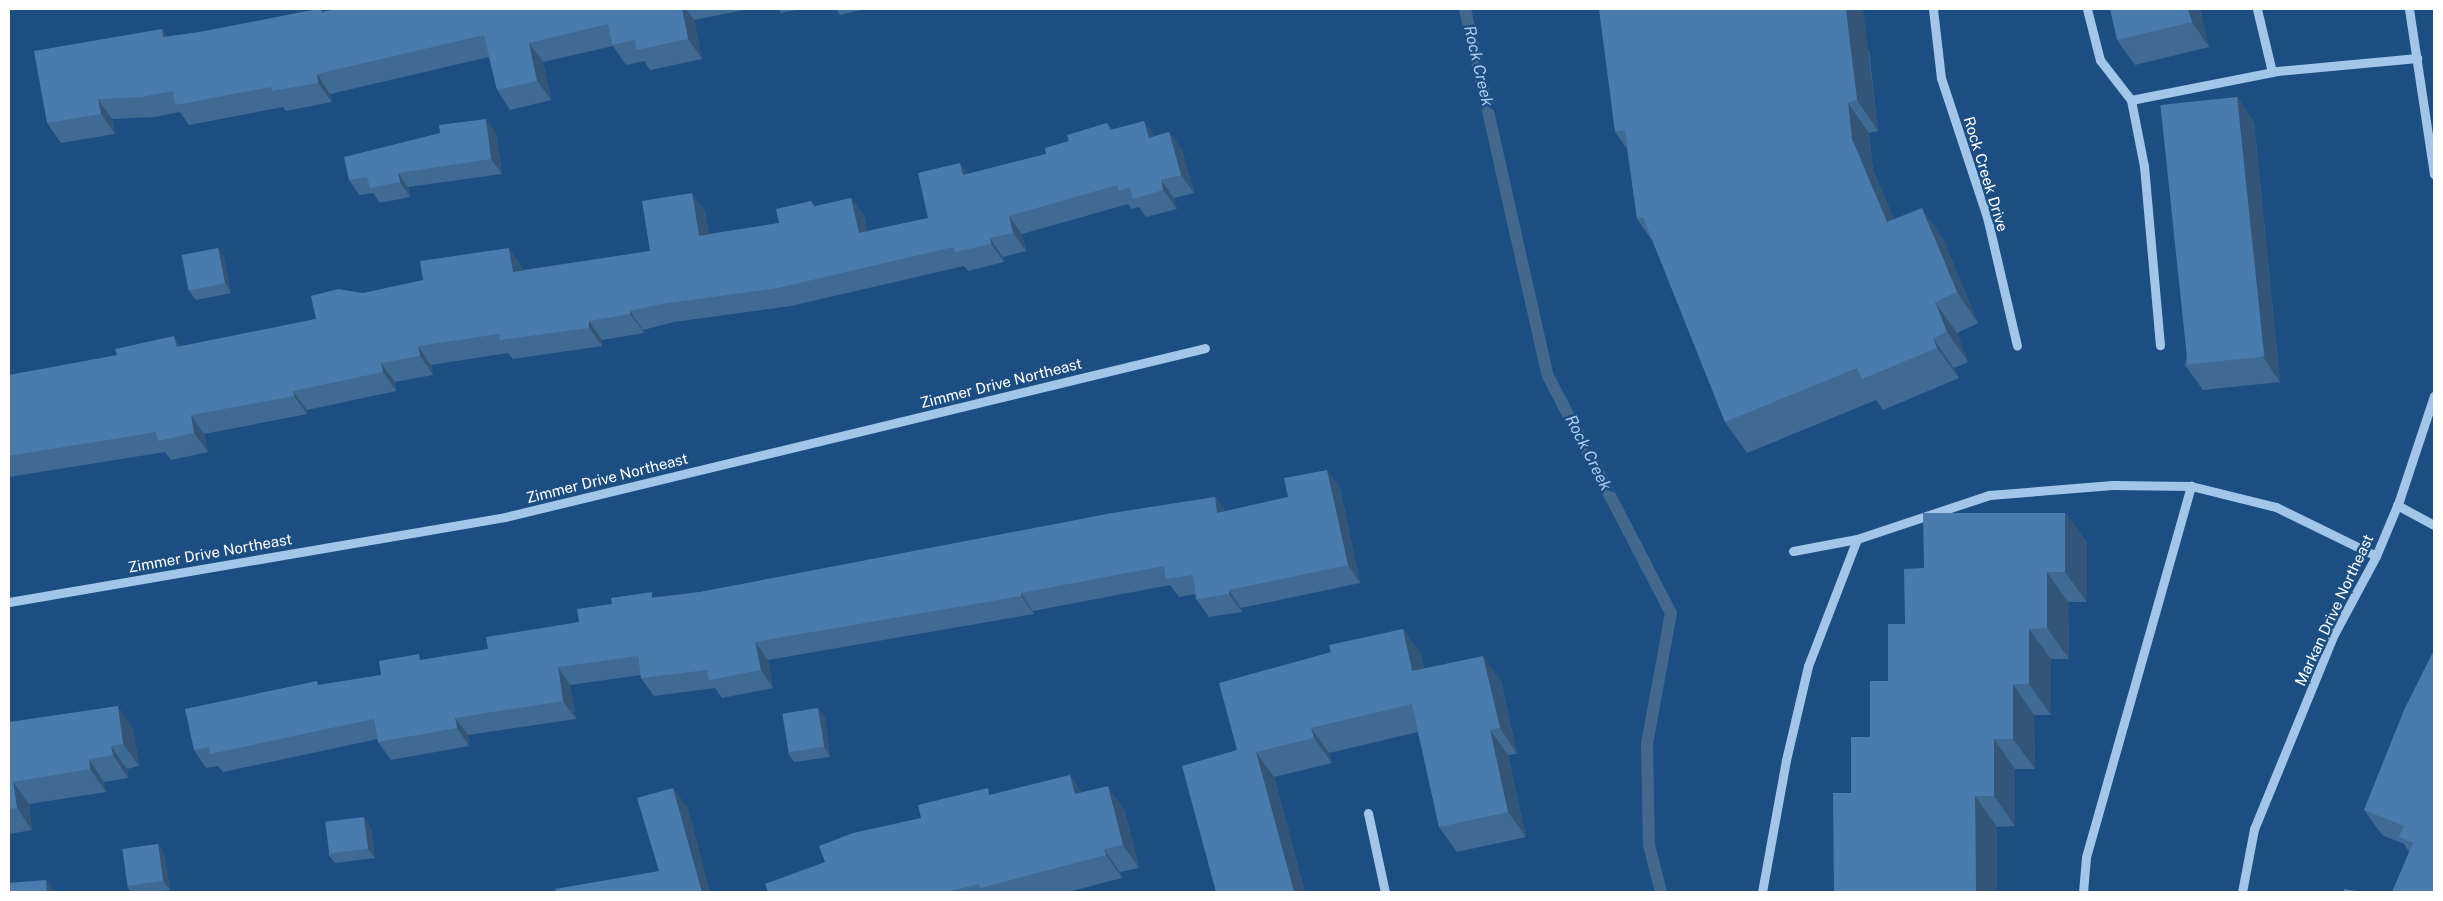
<!DOCTYPE html>
<style>
body{margin:0}
#map{position:relative;width:2443px;height:901px;overflow:hidden;background:#1c4e81;font-family:"Public Sans",sans-serif}
div>[style]{position:absolute}
[style*='--x']{left:calc(var(--x)*1px);top:calc(var(--y)*1px);width:calc(var(--w)*1px);rotate:calc(var(--a)*1deg)}
.stream>*{height:12px;margin:-6px;padding:0 6px;transform-origin:6px;border-radius:6px;background:#43688e}
.minor>*{height:9px;margin:-4.5px;padding:0 4.5px;transform-origin:4.5px;border-radius:4.5px;background:#a1c6ea}
.wall>*{inset:0;background:#3f6a94}
.shaded-wall>*{inset:0;background:#335678}
.building>*{inset:0;background:#497bac;transform-origin:0 0}
span{translate:-50% -50%;white-space:nowrap;text-align:center;line-height:1.15;-webkit-text-stroke:5px #1c4e81;paint-order:stroke}
.street-label{font-size:15px;color:#fff}
.water-label{font-size:16px;color:#accff1;font-style:italic}
.frame{position:absolute;inset:0;border:10px solid #fff;pointer-events:none}
</style>
<div id="map">
<div class="stream">
<div style="--x:1465;--y:9;--w:376;--a:77.3"></div>
<div style="--x:1548;--y:376;--w:267;--a:62.6"></div>
<div style="--x:1671;--y:613;--w:133;--a:100.4"></div>
<div style="--x:1647;--y:744;--w:101;--a:88.9"></div>
<div style="--x:1649;--y:845;--w:49;--a:75.7"></div>
</div>
<div class="minor">
<div style="--x:1933;--y:9;--w:69;--a:83.4"></div>
<div style="--x:1941;--y:78;--w:146;--a:71.7"></div>
<div style="--x:1987;--y:217;--w:132;--a:76.9"></div>
<div style="--x:2087;--y:9;--w:53;--a:75.7"></div>
<div style="--x:2100;--y:60;--w:51;--a:52.2"></div>
<div style="--x:2131;--y:100;--w:149;--a:-11.2"></div>
<div style="--x:2277;--y:71;--w:141;--a:-5.3"></div>
<div style="--x:2257;--y:9;--w:65;--a:76.6"></div>
<div style="--x:2409;--y:9;--w:167;--a:81.4"></div>
<div style="--x:2131;--y:100;--w:67;--a:78.9"></div>
<div style="--x:2144;--y:166;--w:180;--a:84.9"></div>
<div style="--x:2397;--y:505;--w:42;--a:28.4"></div>
<div style="--x:1793;--y:551;--w:65;--a:-10.6"></div>
<div style="--x:1857;--y:539;--w:139;--a:-18.4"></div>
<div style="--x:1989;--y:495;--w:124;--a:-4.6"></div>
<div style="--x:2113;--y:485;--w:78;--a:0.7"></div>
<div style="--x:2191;--y:486;--w:88;--a:13.9"></div>
<div style="--x:2276;--y:507;--w:111;--a:26.1"></div>
<div style="--x:9;--y:602;--w:503;--a:-9.72"></div>
<div style="--x:505;--y:517;--w:720;--a:-13.57"></div>
<div style="--x:1368;--y:813;--w:81;--a:77.9"></div>
<div style="--x:1762;--y:892;--w:134;--a:-79.7"></div>
<div style="--x:1786;--y:760;--w:97;--a:-76.8"></div>
<div style="--x:1808;--y:666;--w:136;--a:-68.9"></div>
<div style="--x:2083;--y:892;--w:35;--a:-85"></div>
<div style="--x:2086;--y:857;--w:386;--a:-74.2"></div>
<div style="--x:2242;--y:892;--w:64;--a:-79.2"></div>
<div style="--x:2254;--y:829;--w:209;--a:-67.7"></div>
<div style="--x:2333;--y:636;--w:91;--a:-61.7"></div>
<div style="--x:2376;--y:556;--w:60;--a:-67.3"></div>
<div style="--x:2399;--y:501;--w:111;--a:-71.6"></div>
</div>
<div class="wall">
<div style="clip-path:polygon(337px 9px,749px 9px,694px 20px,702px 59px,650px 70px,644px 61px,626px 65px,613px 46px,543px 62px,551px 100px,510px 110px,497px 90px,489px 57px,330px 94px,332px 102px,286px 111px,283px 107px,189px 125px,180px 112px,155px 117px,112px 119px,115px 134px,61px 143px,47px 123px,162px 29px,167px 37px,324px 12px)"></div>
<div style="clip-path:polygon(778px 9px,801px 9px,781px 13px)"></div>
<div style="clip-path:polygon(836px 9px,865px 9px,840px 15px)"></div>
<div style="clip-path:polygon(2200px 9px,2209px 47px,2135px 65px,2117px 40px)"></div>
<div style="clip-path:polygon(1869px 50px,1878px 131px,1869px 133px,1873px 170px,1894px 219px,1943px 239px,1978px 323px,1957px 333px,1968px 362px,1954px 368px,1959px 378px,1883px 410px,1876px 400px,1747px 453px,1725px 422px,1653px 242px,1637px 219px,1627px 149px,1615px 132px)"></div>
<div style="clip-path:polygon(2237px 97px,2254px 122px,2280px 382px,2203px 390px,2185px 365px)"></div>
<div style="clip-path:polygon(1107px 123px,1112px 130px,1155px 136px,1169px 132px,1182px 150px,1194px 193px,1174px 198px,1177px 209px,1146px 217px,1139px 207px,1132px 209px,1128px 204px,1022px 234px,1026px 251px,1003px 257px,1004px 262px,968px 271px,964px 266px,791px 306px,674px 322px,643px 330px,644px 333px,602px 340px,602px 346px,513px 359px,508px 353px,431px 365px,433px 375px,395px 382px,396px 391px,307px 410px,307px 414px,204px 434px,208px 452px,171px 460px,165px 452px,9px 477px,9px 375px,181px 346px,316px 319px,363px 293px,522px 267px,523px 270px,650px 251px,692px 193px,705px 212px,709px 234px,779px 223px,811px 201px,815px 206px,851px 198px,864px 216px,867px 231px,928px 218px,960px 163px,968px 174px,1046px 154px,1069px 141px)"></div>
<div style="clip-path:polygon(496px 133px,502px 174px,408px 187px,410px 197px,380px 203px,373px 193px,359px 195px,349px 180px)"></div>
<div style="clip-path:polygon(218px 248px,224px 257px,231px 293px,196px 300px,189px 291px)"></div>
<div style="clip-path:polygon(1340px 488px,1360px 583px,1241px 608px,1242px 612px,1209px 617px,1196px 599px,1196px 594px,1179px 597px,1170px 585px,1033px 611px,1034px 614px,768px 660px,773px 688px,722px 698px,715px 688px,654px 696px,641px 678px,641px 675px,570px 685px,576px 719px,468px 735px,469px 746px,391px 760px,378px 742px,378px 739px,223px 772px,218px 766px,206px 768px,194px 750px,320px 685px,381px 675px,423px 660px,488px 649px,579px 622px,655px 597px,700px 592px,1215px 497px,1225px 511px)"></div>
<div style="clip-path:polygon(2065px 513px,2087px 543px,2087px 602px,2068px 602px,2069px 659px,2051px 659px,2051px 715px,2034px 715px,2035px 769px,2015px 769px,2015px 826px,1997px 827px,1997px 892px,1834px 892px,1851px 793px,1888px 681px,1905px 624px,1924px 568px)"></div>
<div style="clip-path:polygon(1403px 629px,1421px 654px,1424px 668px,1501px 681px,1517px 754px,1508px 755px,1526px 837px,1457px 852px,1439px 827px,1418px 732px,1329px 753px,1332px 763px,1274px 777px,1305px 892px,1216px 892px,1237px 750px,1331px 652px)"></div>
<div style="clip-path:polygon(2405px 708px,2434px 892px,2404px 844px,2382px 835px,2364px 810px)"></div>
<div style="clip-path:polygon(825px 717px,830px 757px,794px 762px,788px 753px)"></div>
<div style="clip-path:polygon(9px 722px,133px 729px,139px 766px,127px 769px,128px 778px,104px 782px,106px 792px,29px 804px,32px 830px,9px 834px)"></div>
<div style="clip-path:polygon(1082px 792px,1124px 809px,1139px 868px,1120px 872px,1122px 878px,1068px 892px,768px 892px,825px 862px,992px 794px)"></div>
<div style="clip-path:polygon(371px 827px,375px 858px,335px 863px,328px 854px)"></div>
<div style="clip-path:polygon(158px 844px,164px 853px,170px 890px,158px 892px,131px 892px,127px 887px)"></div>
</div>
<div class="shaded-wall">
<div style="clip-path:polygon(682px 9px,686px 9px,694px 20px,702px 59px,688px 39px)"></div>
<div style="clip-path:polygon(1846px 9px,1863px 9px,1878px 131px,1857px 100px)"></div>
<div style="clip-path:polygon(2188px 9px,2200px 9px,2209px 47px,2192px 22px)"></div>
<div style="clip-path:polygon(162px 29px,176px 49px,163px 37px)"></div>
<div style="clip-path:polygon(529px 43px,543px 62px,551px 100px,537px 81px)"></div>
<div style="clip-path:polygon(317px 74px,330px 94px,332px 102px,318px 83px)"></div>
<div style="clip-path:polygon(2237px 97px,2254px 122px,2280px 382px,2263px 357px)"></div>
<div style="clip-path:polygon(98px 99px,112px 119px,115px 134px,101px 114px)"></div>
<div style="clip-path:polygon(1848px 103px,1869px 133px,1873px 170px,1908px 252px,1887px 222px,1852px 139px)"></div>
<div style="clip-path:polygon(486px 119px,496px 133px,502px 174px,491px 159px)"></div>
<div style="clip-path:polygon(1144px 121px,1157px 139px,1149px 138px)"></div>
<div style="clip-path:polygon(1169px 132px,1182px 150px,1194px 193px,1181px 175px)"></div>
<div style="clip-path:polygon(960px 163px,974px 182px,963px 175px)"></div>
<div style="clip-path:polygon(398px 173px,408px 187px,410px 197px,400px 182px)"></div>
<div style="clip-path:polygon(1161px 180px,1174px 198px,1177px 209px,1163px 190px)"></div>
<div style="clip-path:polygon(692px 193px,705px 212px,712px 254px,699px 236px)"></div>
<div style="clip-path:polygon(851px 198px,864px 216px,872px 252px,859px 233px)"></div>
<div style="clip-path:polygon(1922px 208px,1943px 239px,1978px 323px,1957px 292px)"></div>
<div style="clip-path:polygon(1009px 216px,1022px 234px,1026px 251px,1013px 233px)"></div>
<div style="clip-path:polygon(990px 238px,1003px 257px,1004px 262px,991px 244px)"></div>
<div style="clip-path:polygon(218px 248px,224px 257px,231px 293px,225px 283px)"></div>
<div style="clip-path:polygon(509px 248px,522px 267px,526px 290px,513px 272px)"></div>
<div style="clip-path:polygon(1935px 302px,1957px 333px,1968px 362px,1947px 332px)"></div>
<div style="clip-path:polygon(630px 311px,643px 330px,644px 333px,630px 314px)"></div>
<div style="clip-path:polygon(589px 321px,602px 340px,602px 346px,589px 328px)"></div>
<div style="clip-path:polygon(174px 336px,187px 355px,177px 347px)"></div>
<div style="clip-path:polygon(1933px 338px,1954px 368px,1959px 378px,1937px 348px)"></div>
<div style="clip-path:polygon(418px 346px,431px 365px,433px 375px,420px 356px)"></div>
<div style="clip-path:polygon(381px 363px,395px 382px,396px 391px,383px 372px)"></div>
<div style="clip-path:polygon(293px 391px,307px 410px,307px 414px,294px 396px)"></div>
<div style="clip-path:polygon(191px 415px,204px 434px,208px 452px,194px 433px)"></div>
<div style="clip-path:polygon(1327px 470px,1340px 488px,1360px 583px,1348px 565px)"></div>
<div style="clip-path:polygon(1215px 497px,1228px 515px,1217px 513px)"></div>
<div style="clip-path:polygon(2065px 513px,2087px 543px,2087px 602px,2065px 572px)"></div>
<div style="clip-path:polygon(2047px 572px,2068px 602px,2069px 659px,2047px 628px)"></div>
<div style="clip-path:polygon(1229px 590px,1241px 608px,1242px 612px,1229px 594px)"></div>
<div style="clip-path:polygon(1021px 593px,1033px 611px,1034px 614px,1021px 596px)"></div>
<div style="clip-path:polygon(1403px 629px,1421px 654px,1430px 696px,1412px 671px)"></div>
<div style="clip-path:polygon(2029px 629px,2051px 659px,2051px 715px,2029px 684px)"></div>
<div style="clip-path:polygon(755px 642px,768px 660px,773px 688px,761px 670px)"></div>
<div style="clip-path:polygon(1483px 656px,1501px 681px,1517px 754px,1500px 728px)"></div>
<div style="clip-path:polygon(558px 667px,570px 685px,576px 719px,563px 701px)"></div>
<div style="clip-path:polygon(2013px 684px,2034px 715px,2035px 769px,2013px 739px)"></div>
<div style="clip-path:polygon(118px 706px,133px 729px,139px 766px,123px 744px)"></div>
<div style="clip-path:polygon(818px 708px,825px 717px,830px 757px,824px 747px)"></div>
<div style="clip-path:polygon(455px 718px,468px 735px,469px 746px,457px 728px)"></div>
<div style="clip-path:polygon(1311px 728px,1329px 753px,1332px 763px,1314px 738px)"></div>
<div style="clip-path:polygon(1490px 730px,1508px 755px,1526px 837px,1508px 812px)"></div>
<div style="clip-path:polygon(1994px 739px,2015px 769px,2015px 826px,1994px 796px)"></div>
<div style="clip-path:polygon(111px 746px,127px 769px,128px 778px,113px 755px)"></div>
<div style="clip-path:polygon(1256px 752px,1274px 777px,1305px 892px,1294px 892px)"></div>
<div style="clip-path:polygon(89px 759px,104px 782px,106px 792px,90px 769px)"></div>
<div style="clip-path:polygon(1070px 775px,1086px 798px,1075px 794px)"></div>
<div style="clip-path:polygon(13px 782px,29px 804px,32px 830px,17px 808px)"></div>
<div style="clip-path:polygon(1108px 786px,1124px 809px,1139px 868px,1123px 845px)"></div>
<div style="clip-path:polygon(673px 788px,688px 808px,710px 892px,702px 892px)"></div>
<div style="clip-path:polygon(1975px 796px,1997px 827px,1997px 892px,1976px 892px)"></div>
<div style="clip-path:polygon(364px 817px,371px 827px,375px 858px,368px 849px)"></div>
<div style="clip-path:polygon(158px 844px,164px 853px,170px 890px,163px 881px)"></div>
<div style="clip-path:polygon(1104px 849px,1120px 872px,1122px 878px,1106px 855px)"></div>
<div style="clip-path:polygon(46px 880px,53px 889px,53px 892px,47px 892px)"></div>
</div>
<div class="building">
<div style="clip-path:polygon(317px 9px,322px 9px,322px 12px,337px 9px,682px 9px,688px 39px,636px 50px,635px 40px,612px 45px,608px 24px,529px 43px,537px 81px,497px 90px,484px 35px,317px 74px,318px 83px,272px 91px,271px 87px,175px 105px,173px 91px,141px 97px,98px 99px,101px 114px,47px 123px,34px 51px,162px 29px,163px 37px,200px 32px)"></div>
<div style="clip-path:polygon(1599px 9px,1846px 9px,1857px 100px,1848px 103px,1852px 139px,1887px 222px,1922px 208px,1957px 292px,1935px 302px,1947px 332px,1933px 338px,1937px 348px,1862px 379px,1857px 368px,1725px 422px,1643px 217px,1637px 219px,1625px 130px,1615px 132px)"></div>
<div style="clip-path:polygon(2110px 9px,2188px 9px,2192px 22px,2117px 40px)"></div>
<div style="left:2237px;top:97px;width:261px;height:77px;rotate:84deg"></div>
<div style="clip-path:polygon(486px 119px,491px 159px,398px 173px,400px 182px,370px 188px,367px 177px,349px 180px,344px 157px,440px 133px,439px 125px)"></div>
<div style="clip-path:polygon(1144px 121px,1149px 138px,1169px 132px,1181px 175px,1161px 180px,1163px 190px,1133px 199px,1130px 187px,1119px 191px,1117px 185px,1009px 216px,1013px 233px,990px 238px,991px 244px,955px 252px,953px 247px,778px 288px,661px 304px,630px 311px,630px 314px,589px 321px,589px 328px,500px 340px,499px 334px,418px 346px,420px 356px,381px 363px,383px 372px,293px 391px,294px 396px,191px 415px,194px 433px,158px 441px,156px 432px,9px 456px,9px 375px,117px 355px,115px 349px,174px 336px,177px 347px,316px 319px,311px 296px,338px 289px,363px 293px,423px 280px,420px 261px,509px 248px,513px 272px,650px 251px,642px 201px,692px 193px,699px 236px,779px 223px,776px 209px,811px 201px,813px 207px,851px 198px,859px 233px,928px 218px,918px 173px,960px 163px,963px 175px,1046px 154px,1045px 148px,1069px 141px,1067px 135px,1107px 123px,1110px 130px)"></div>
<div style="left:218px;top:248px;width:36px;height:37px;rotate:79deg"></div>
<div style="clip-path:polygon(1327px 470px,1348px 565px,1229px 590px,1229px 594px,1196px 599px,1193px 575px,1166px 579px,1164px 566px,1021px 593px,1021px 596px,755px 642px,761px 670px,709px 680px,707px 670px,641px 678px,638px 656px,558px 667px,563px 701px,455px 718px,457px 728px,378px 742px,374px 719px,210px 754px,209px 747px,194px 750px,185px 709px,317px 681px,318px 685px,381px 675px,379px 661px,419px 654px,420px 660px,488px 649px,486px 637px,579px 622px,577px 609px,612px 604px,611px 598px,652px 592px,652px 598px,700px 592px,1112px 513px,1215px 497px,1217px 513px,1288px 497px,1284px 478px)"></div>
<div style="clip-path:polygon(1923px 513px,2065px 513px,2065px 572px,2047px 572px,2047px 628px,2029px 629px,2029px 684px,2013px 684px,2013px 739px,1994px 739px,1994px 796px,1975px 796px,1976px 892px,1834px 892px,1833px 793px,1851px 793px,1851px 737px,1870px 737px,1870px 681px,1888px 681px,1888px 624px,1905px 624px,1904px 569px,1924px 568px)"></div>
<div style="clip-path:polygon(1403px 629px,1412px 671px,1483px 656px,1500px 728px,1490px 730px,1508px 812px,1439px 827px,1412px 704px,1311px 728px,1314px 738px,1256px 752px,1294px 892px,1216px 892px,1182px 766px,1237px 750px,1219px 683px,1331px 652px,1329px 645px)"></div>
<div style="clip-path:polygon(2434px 650px,2434px 892px,2392px 892px,2413px 843px,2399px 837px,2404px 826px,2364px 810px,2405px 708px)"></div>
<div style="clip-path:polygon(118px 706px,123px 744px,111px 746px,113px 755px,89px 759px,90px 769px,13px 782px,17px 808px,9px 809px,9px 722px)"></div>
<div style="left:818px;top:708px;width:39px;height:36px;rotate:81deg"></div>
<div style="clip-path:polygon(1070px 775px,1075px 794px,1108px 786px,1123px 845px,1104px 849px,1106px 855px,980px 888px,979px 884px,946px 892px,768px 892px,765px 884px,825px 862px,819px 846px,853px 833px,921px 818px,918px 805px,988px 788px,989px 795px)"></div>
<div style="clip-path:polygon(673px 788px,702px 892px,556px 892px,555px 889px,659px 871px,637px 798px)"></div>
<div style="left:364px;top:817px;width:32px;height:39px;rotate:83deg"></div>
<div style="left:158px;top:844px;width:37px;height:36px;rotate:82deg"></div>
<div style="clip-path:polygon(46px 880px,47px 892px,9px 892px,9px 883px)"></div>
<div style="clip-path:polygon(2344px 889px,2364px 892px,2344px 892px)"></div>
</div>
<div class="street-label">
<span style="left:1986px;top:174px;rotate:73deg">Rock Creek Drive</span>
<span style="left:1001px;top:383px;rotate:-14deg">Zimmer Drive Northeast</span>
<span style="left:607px;top:478px;rotate:-14deg">Zimmer Drive Northeast</span>
<span style="left:210px;top:553px;rotate:-10deg">Zimmer Drive Northeast</span>
<span style="left:2334px;top:610px;rotate:-65deg">Markan Drive Northeast</span>
</div>
<div class="water-label">
<span style="left:1478px;top:66px;rotate:77deg">Rock Creek</span>
<span style="left:1588px;top:453px;rotate:63deg">Rock Creek</span>
</div>
<div class="frame"></div>
</div>
